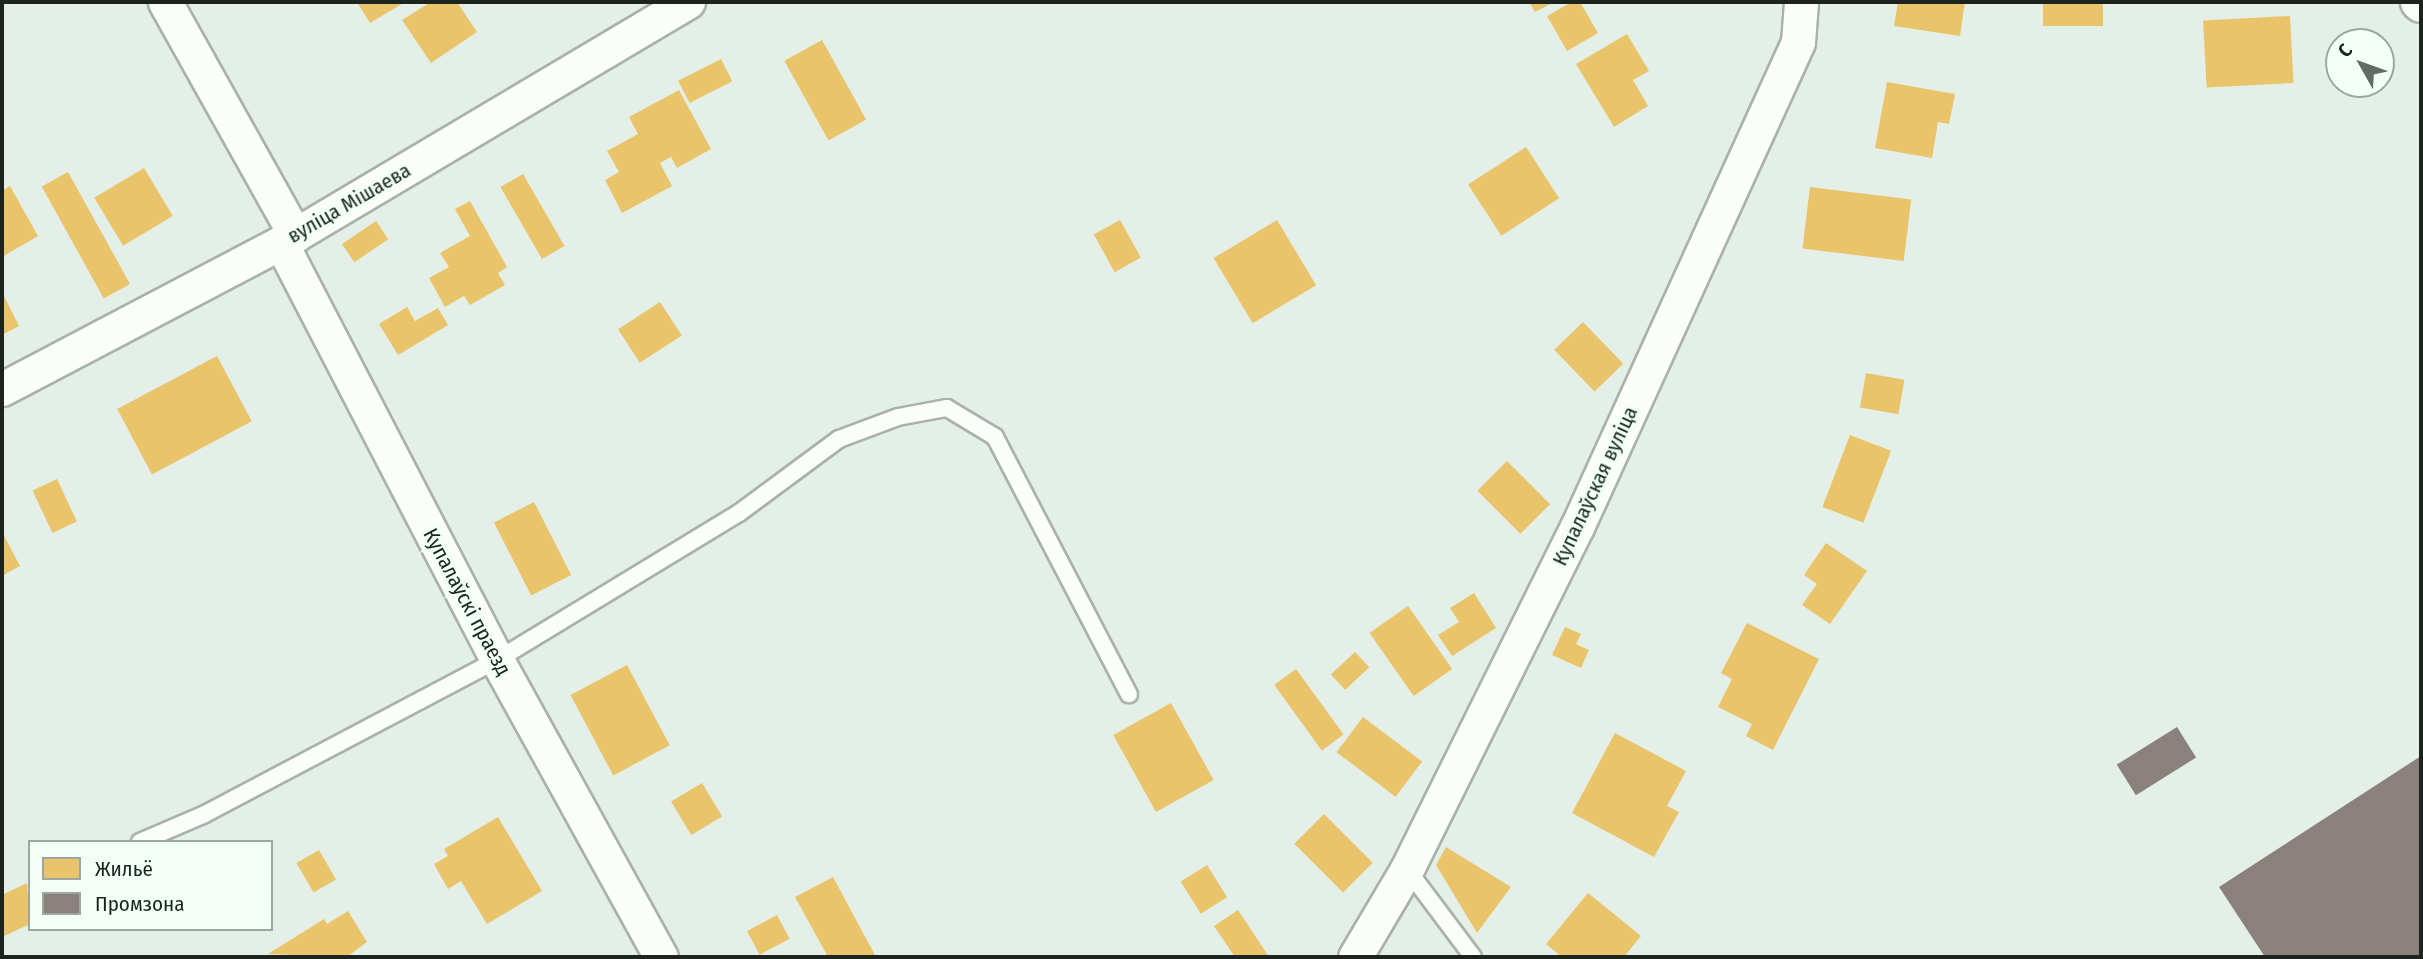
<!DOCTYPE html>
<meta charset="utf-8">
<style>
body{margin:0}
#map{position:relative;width:2423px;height:959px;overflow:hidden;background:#e4efe7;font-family:"Fira Sans Condensed",sans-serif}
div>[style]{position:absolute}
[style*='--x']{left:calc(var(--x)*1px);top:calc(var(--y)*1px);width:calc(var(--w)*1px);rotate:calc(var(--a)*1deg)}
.homes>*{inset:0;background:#e9c46a;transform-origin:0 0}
.industry>*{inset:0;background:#8a817c;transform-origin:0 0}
.roads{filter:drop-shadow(2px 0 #a9b1ab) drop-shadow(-2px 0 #a9b1ab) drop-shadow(0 2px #a9b1ab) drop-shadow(0 -2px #a9b1ab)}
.lane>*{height:16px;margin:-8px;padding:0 8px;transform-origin:8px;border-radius:8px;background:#fbfdfb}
.street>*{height:33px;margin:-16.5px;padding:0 16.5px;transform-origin:16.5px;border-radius:16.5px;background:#fbfdfb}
.secondary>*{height:38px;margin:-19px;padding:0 19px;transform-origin:19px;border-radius:19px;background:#fbfdfb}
span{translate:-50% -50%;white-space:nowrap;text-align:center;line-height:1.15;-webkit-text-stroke:7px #f2fff6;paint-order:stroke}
.street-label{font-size:21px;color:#1d241f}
.frame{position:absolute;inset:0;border:4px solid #1d241f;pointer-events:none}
.legend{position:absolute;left:28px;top:840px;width:245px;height:91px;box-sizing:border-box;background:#f2fff6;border:2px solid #9da7a0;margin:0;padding:9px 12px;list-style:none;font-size:21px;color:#1d241f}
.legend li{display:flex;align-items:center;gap:14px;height:35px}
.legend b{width:35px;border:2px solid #9da7a0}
.north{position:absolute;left:2325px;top:28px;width:70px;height:70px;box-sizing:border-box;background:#f2fff6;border:2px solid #9da7a0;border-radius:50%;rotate:310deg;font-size:19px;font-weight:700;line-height:28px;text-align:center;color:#1d241f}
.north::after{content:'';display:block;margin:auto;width:24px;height:32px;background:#636b65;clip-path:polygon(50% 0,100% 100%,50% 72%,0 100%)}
</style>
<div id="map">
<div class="homes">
<div style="clip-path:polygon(357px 2px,405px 2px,370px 23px)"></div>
<div style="clip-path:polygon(431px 2px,457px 2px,477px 32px,431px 63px,402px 20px)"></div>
<div style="clip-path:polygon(1529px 2px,1554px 2px,1535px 12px)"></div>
<div style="clip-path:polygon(1572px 2px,1580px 2px,1598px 33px,1567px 51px,1547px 16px)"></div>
<div style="clip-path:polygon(1898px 2px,1965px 2px,1960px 36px,1894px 26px)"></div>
<div style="left:2043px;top:2px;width:60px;height:24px"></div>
<div style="left:2290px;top:16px;width:67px;height:87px;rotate:87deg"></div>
<div style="clip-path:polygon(1627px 34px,1649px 71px,1633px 80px,1648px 106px,1614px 127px,1576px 64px)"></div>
<div style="left:822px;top:40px;width:91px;height:43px;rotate:61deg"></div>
<div style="left:721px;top:59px;width:25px;height:48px;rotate:63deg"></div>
<div style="clip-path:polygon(1887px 82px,1955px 94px,1949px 124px,1938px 122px,1932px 158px,1875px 148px)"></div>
<div style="clip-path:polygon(679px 90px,711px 149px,677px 168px,671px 157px,660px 163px,672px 186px,622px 213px,605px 180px,619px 172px,607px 151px,638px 134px,629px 117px)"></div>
<div style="left:1526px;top:147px;width:61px;height:69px;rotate:57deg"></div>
<div style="left:144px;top:168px;width:56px;height:58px;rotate:59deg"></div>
<div style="left:68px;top:172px;width:128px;height:30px;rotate:61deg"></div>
<div style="left:523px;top:174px;width:83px;height:26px;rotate:60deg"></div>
<div style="clip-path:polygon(10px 186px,38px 236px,2px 257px,2px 191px)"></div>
<div style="left:1810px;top:187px;width:102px;height:62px;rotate:7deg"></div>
<div style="clip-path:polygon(470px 201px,507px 267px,498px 273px,505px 285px,470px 305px,464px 296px,445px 307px,429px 278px,449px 267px,440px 253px,470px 236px,455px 209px)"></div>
<div style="left:1120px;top:220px;width:43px;height:30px;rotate:61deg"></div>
<div style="left:1277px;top:220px;width:76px;height:74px;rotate:59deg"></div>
<div style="left:376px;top:221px;width:22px;height:41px;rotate:56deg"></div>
<div style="clip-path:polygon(2px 292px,19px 326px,2px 335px)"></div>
<div style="left:660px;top:302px;width:40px;height:50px;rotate:57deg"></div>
<div style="clip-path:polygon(407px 307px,415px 321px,438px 308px,448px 325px,398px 355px,379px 324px)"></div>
<div style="left:1583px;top:322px;width:58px;height:40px;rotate:46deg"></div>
<div style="left:217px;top:356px;width:74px;height:113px;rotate:62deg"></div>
<div style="left:1866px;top:373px;width:39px;height:35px;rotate:10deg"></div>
<div style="left:1850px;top:435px;width:44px;height:77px;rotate:21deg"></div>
<div style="left:1507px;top:461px;width:61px;height:42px;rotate:45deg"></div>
<div style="left:57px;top:479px;width:47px;height:27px;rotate:65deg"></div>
<div style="left:534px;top:502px;width:82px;height:45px;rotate:63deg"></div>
<div style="clip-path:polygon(2px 532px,20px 566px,2px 576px)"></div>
<div style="clip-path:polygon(1826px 543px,1867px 571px,1830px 624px,1802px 605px,1817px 584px,1804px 575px)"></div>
<div style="clip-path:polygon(1474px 593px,1496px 628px,1452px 656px,1438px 635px,1459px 622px,1450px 608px)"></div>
<div style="left:1408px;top:606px;width:77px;height:47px;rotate:55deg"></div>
<div style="clip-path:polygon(1747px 623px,1819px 659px,1773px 750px,1746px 736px,1752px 724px,1718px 707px,1732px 679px,1721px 673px)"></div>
<div style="clip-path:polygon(1565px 627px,1581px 634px,1576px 644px,1589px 650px,1581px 668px,1552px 655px)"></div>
<div style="left:1355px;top:652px;width:21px;height:33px;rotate:47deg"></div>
<div style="left:627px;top:665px;width:91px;height:64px;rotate:62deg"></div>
<div style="left:1296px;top:669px;width:81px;height:27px;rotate:54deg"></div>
<div style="left:1171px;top:703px;width:88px;height:66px;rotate:61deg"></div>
<div style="left:1363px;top:717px;width:74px;height:44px;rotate:37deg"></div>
<div style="clip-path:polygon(1615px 733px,1686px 771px,1667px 806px,1679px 812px,1654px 857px,1572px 813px)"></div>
<div style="left:702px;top:783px;width:39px;height:36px;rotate:59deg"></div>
<div style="left:1324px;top:814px;width:69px;height:42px;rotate:45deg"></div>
<div style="clip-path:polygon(498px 817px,542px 891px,487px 924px,461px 881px,448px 889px,434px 864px,448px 856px,444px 849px)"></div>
<div style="clip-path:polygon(1446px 847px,1511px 887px,1477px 933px,1436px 865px)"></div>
<div style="left:319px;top:850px;width:34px;height:26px;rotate:60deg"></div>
<div style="left:1207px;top:865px;width:38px;height:31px;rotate:58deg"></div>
<div style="clip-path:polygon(833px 877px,876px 957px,828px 957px,795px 897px)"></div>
<div style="clip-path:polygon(27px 883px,30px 924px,2px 937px,2px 895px)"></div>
<div style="clip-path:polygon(1588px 893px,1641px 936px,1624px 957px,1562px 957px,1546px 944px)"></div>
<div style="clip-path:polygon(1238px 910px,1269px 957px,1235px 957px,1214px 926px)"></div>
<div style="clip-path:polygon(348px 911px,367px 942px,347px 957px,268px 954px,324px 919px,327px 924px)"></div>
<div style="left:777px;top:915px;width:27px;height:34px;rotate:62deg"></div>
</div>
<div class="industry">
<div style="left:2177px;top:727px;width:36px;height:71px;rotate:58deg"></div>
<div style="clip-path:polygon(2421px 756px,2421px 957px,2265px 957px,2219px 887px)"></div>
</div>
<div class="roads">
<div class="lane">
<div style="--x:140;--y:842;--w:69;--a:-23.2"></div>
<div style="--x:203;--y:815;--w:332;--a:-27.8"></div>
<div style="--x:497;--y:660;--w:283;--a:-31.3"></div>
<div style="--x:739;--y:513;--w:124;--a:-36.5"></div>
<div style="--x:839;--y:439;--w:63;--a:-20.4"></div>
<div style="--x:898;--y:417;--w:50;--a:-10.4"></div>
<div style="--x:947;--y:408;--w:56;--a:31.1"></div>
<div style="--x:995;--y:437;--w:290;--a:62.5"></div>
<div style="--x:1407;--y:869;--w:110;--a:53.1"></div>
</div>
<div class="street">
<div style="--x:165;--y:2;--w:267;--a:60.8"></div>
<div style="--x:281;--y:243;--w:470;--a:62.6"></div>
<div style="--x:497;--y:660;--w:339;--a:61.1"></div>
<div style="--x:2;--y:389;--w:331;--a:-27.7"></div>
<div style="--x:295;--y:235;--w:457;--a:-30.7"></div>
<div style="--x:1355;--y:957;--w:102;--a:-59.4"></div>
<div style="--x:1407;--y:869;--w:382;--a:-63.6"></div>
<div style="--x:1577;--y:527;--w:533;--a:-65.5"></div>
<div style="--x:1798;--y:42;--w:40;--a:-85.7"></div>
</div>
<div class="secondary">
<div style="--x:2420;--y:2;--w:1;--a:45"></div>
</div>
</div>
<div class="street-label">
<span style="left:349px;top:203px;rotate:-30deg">вуліца Мішаева</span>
<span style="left:1595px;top:486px;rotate:-65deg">Купалаўская вуліца</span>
<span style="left:467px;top:602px;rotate:62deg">Купалаўскі праезд</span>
</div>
<div class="frame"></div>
<ul class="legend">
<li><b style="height:19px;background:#e9c46a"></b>Жильё</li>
<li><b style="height:19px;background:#8a817c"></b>Промзона</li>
</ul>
<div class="north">С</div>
</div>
